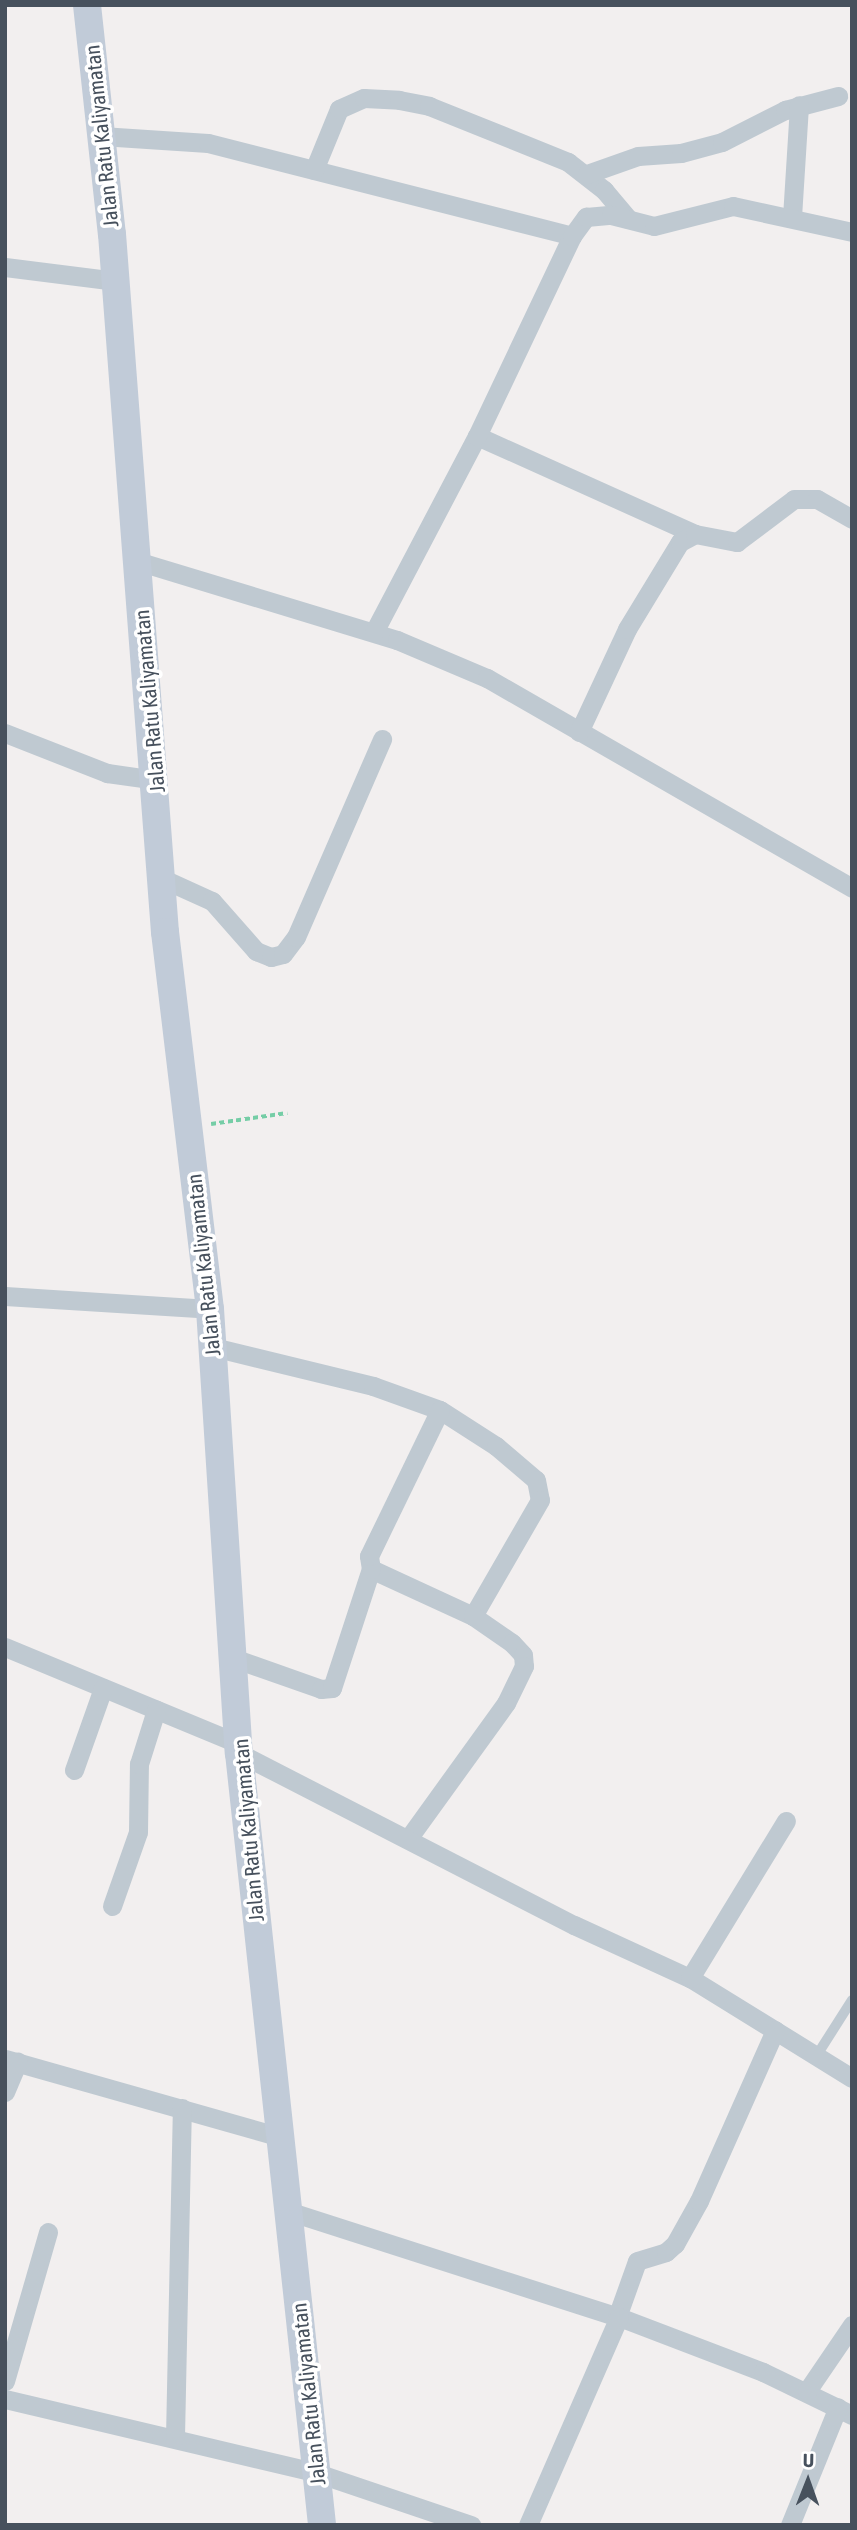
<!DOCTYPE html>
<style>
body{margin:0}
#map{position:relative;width:857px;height:2530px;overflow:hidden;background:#f2efef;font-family:"Asap Condensed",sans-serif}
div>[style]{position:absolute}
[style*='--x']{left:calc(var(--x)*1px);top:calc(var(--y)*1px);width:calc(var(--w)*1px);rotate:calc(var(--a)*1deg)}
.path>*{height:3.5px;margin-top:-1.75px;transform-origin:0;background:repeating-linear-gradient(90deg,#75cda6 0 5px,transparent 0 8.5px)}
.service>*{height:10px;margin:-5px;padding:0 5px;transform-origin:5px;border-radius:5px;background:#bfc9d1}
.minor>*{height:19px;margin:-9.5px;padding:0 9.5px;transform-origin:9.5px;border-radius:9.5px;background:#bfc9d1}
.secondary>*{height:28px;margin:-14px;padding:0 14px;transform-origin:14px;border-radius:14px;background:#c1cbd8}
span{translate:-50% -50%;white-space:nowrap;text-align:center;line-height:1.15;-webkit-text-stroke:7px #fff;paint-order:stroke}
.street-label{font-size:21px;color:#47515d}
.frame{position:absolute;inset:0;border:7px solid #47515d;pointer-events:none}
.north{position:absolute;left:773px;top:2446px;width:70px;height:70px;-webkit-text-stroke:5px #fff;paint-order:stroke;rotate:1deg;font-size:19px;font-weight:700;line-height:28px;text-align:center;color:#47515d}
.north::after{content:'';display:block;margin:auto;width:24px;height:32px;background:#47515d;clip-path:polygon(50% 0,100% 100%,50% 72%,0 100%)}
</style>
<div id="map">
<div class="path">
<div style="--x:211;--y:1124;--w:77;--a:-8.2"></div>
</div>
<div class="service">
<div style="--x:817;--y:2055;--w:65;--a:-57.5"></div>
</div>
<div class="minor">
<div style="--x:101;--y:136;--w:107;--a:3.7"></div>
<div style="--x:208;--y:143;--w:376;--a:14.3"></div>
<div style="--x:314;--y:170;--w:66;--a:-67.7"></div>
<div style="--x:339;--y:109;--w:27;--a:-24"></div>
<div style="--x:364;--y:98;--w:35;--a:3"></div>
<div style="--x:399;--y:100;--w:31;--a:11"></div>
<div style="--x:429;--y:106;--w:150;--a:21.9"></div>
<div style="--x:568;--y:162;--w:46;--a:37.9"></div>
<div style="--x:604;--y:190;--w:38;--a:50"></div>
<div style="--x:587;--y:174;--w:54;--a:-19.4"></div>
<div style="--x:638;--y:156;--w:43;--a:-4"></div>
<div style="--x:681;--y:153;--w:42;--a:-15"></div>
<div style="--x:722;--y:142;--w:71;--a:-26.9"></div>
<div style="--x:785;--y:110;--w:55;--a:-14.8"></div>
<div style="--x:792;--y:217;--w:112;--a:-86.4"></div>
<div style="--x:5;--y:267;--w:112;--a:7.2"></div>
<div style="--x:477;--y:436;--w:239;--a:24.2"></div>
<div style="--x:137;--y:561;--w:272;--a:16.9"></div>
<div style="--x:397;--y:640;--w:98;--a:22.9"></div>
<div style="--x:487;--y:678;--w:421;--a:29.9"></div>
<div style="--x:374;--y:632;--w:221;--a:-62.3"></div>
<div style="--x:477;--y:436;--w:221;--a:-64.6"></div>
<div style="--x:572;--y:236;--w:24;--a:-54"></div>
<div style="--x:586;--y:217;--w:25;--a:-5"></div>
<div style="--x:611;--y:215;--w:44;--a:14.3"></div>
<div style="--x:654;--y:226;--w:81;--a:-14.2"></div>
<div style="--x:733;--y:206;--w:122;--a:12.3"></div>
<div style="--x:579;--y:732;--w:114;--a:-65"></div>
<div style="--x:627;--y:629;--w:102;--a:-58.7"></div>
<div style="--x:680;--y:542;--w:17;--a:-28"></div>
<div style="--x:695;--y:534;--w:43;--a:10.8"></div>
<div style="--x:737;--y:542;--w:71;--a:-37"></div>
<div style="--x:794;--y:499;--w:23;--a:0"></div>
<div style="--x:817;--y:499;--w:40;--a:29.7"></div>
<div style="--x:5;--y:733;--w:110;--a:21.4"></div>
<div style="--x:107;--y:773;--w:49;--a:8.1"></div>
<div style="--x:161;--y:878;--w:56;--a:24.3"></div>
<div style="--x:212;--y:901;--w:67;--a:48.7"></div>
<div style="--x:256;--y:951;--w:16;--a:22"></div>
<div style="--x:271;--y:957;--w:12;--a:-14"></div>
<div style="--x:283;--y:954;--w:21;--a:-53"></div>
<div style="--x:296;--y:937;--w:216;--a:-66.5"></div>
<div style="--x:5;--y:1296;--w:205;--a:3.6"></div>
<div style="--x:213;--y:1347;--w:165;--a:13.7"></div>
<div style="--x:373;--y:1386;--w:71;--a:19.7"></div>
<div style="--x:440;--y:1410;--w:67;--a:32.7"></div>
<div style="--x:496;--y:1446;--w:52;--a:40.4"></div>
<div style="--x:536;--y:1480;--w:20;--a:79"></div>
<div style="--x:540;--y:1500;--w:134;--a:120"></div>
<div style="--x:371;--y:1569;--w:112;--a:24.7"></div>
<div style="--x:473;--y:1616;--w:47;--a:34.7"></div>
<div style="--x:512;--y:1643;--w:16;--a:47"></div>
<div style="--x:523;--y:1655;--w:11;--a:85"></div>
<div style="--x:524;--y:1666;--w:41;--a:115.9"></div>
<div style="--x:506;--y:1703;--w:168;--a:125.8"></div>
<div style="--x:5;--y:1647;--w:253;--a:22.5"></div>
<div style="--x:236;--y:1659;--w:90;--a:19.4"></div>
<div style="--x:321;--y:1689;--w:11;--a:-5"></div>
<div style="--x:332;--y:1688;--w:125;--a:-71.9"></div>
<div style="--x:371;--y:1569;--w:13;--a:-99"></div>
<div style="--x:369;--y:1556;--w:162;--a:-64.1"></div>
<div style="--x:239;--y:1753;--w:377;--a:27.2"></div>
<div style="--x:574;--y:1925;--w:128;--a:24.6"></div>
<div style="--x:690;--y:1978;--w:190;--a:31.7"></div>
<div style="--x:74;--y:1770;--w:87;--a:-70.5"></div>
<div style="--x:112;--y:1906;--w:78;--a:-70.6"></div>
<div style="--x:138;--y:1832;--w:68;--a:-89.2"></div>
<div style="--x:139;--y:1764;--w:57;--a:-72.5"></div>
<div style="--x:690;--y:1978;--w:184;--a:-58.6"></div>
<div style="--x:5;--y:2059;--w:284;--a:15.8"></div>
<div style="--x:5;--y:2092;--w:33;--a:-67"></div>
<div style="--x:288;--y:2211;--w:348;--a:17.8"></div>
<div style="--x:619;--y:2317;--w:154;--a:20.9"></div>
<div style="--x:763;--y:2372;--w:99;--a:25.8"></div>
<div style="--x:617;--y:2317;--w:59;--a:-70.3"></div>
<div style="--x:637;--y:2261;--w:30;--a:-17"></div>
<div style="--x:666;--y:2252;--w:12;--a:-42"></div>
<div style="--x:675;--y:2244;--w:49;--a:-60.8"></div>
<div style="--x:699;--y:2201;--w:187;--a:-66"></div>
<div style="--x:5;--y:2381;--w:155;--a:-73.9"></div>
<div style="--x:807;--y:2391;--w:80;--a:-55.7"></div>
<div style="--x:5;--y:2399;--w:321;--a:13.3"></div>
<div style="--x:317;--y:2473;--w:163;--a:18.7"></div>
<div style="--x:175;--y:2437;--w:329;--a:-88.8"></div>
<div style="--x:528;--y:2525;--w:227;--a:-66.4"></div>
<div style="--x:790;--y:2525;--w:127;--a:-67.9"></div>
</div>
<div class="secondary">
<div style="--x:87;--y:5;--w:230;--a:83.8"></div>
<div style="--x:112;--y:234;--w:700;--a:85.66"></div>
<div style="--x:165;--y:932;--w:380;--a:83.2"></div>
<div style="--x:210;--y:1309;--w:445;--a:86.3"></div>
<div style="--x:239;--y:1753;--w:776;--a:83.86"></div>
</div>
<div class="street-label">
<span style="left:101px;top:136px;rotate:-96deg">Jalan Ratu Kaliyamatan</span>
<span style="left:149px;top:701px;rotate:-95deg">Jalan Ratu Kaliyamatan</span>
<span style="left:203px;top:1265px;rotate:-96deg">Jalan Ratu Kaliyamatan</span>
<span style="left:248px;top:1830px;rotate:-95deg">Jalan Ratu Kaliyamatan</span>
<span style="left:308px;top:2394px;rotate:-96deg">Jalan Ratu Kaliyamatan</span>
</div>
<div class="frame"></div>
<div class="north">U</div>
</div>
